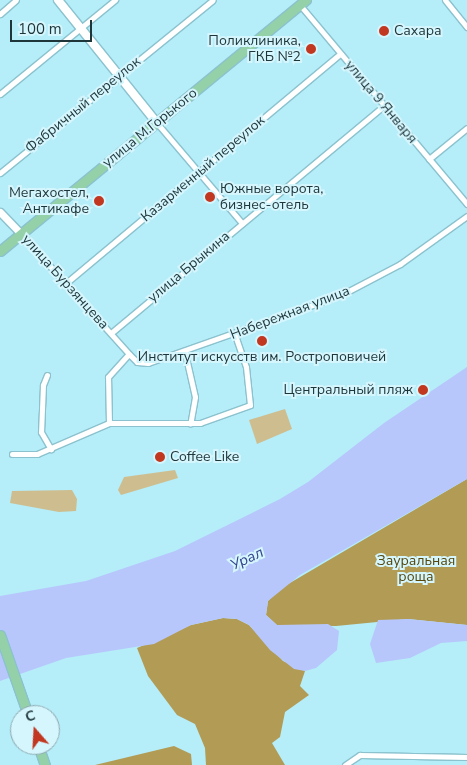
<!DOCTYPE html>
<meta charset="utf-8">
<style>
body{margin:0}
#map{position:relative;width:467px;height:765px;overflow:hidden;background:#b5edf9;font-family:"Nunito Sans",sans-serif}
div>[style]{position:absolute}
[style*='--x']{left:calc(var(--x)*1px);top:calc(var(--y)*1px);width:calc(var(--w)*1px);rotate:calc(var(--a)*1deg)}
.green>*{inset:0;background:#cebe8f}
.forest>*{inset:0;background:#b29b54}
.water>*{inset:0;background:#b7c7fb}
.roads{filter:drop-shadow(1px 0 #8bc2ce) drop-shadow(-1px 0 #8bc2ce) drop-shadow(0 1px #8bc2ce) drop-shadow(0 -1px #8bc2ce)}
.minor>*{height:5px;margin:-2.5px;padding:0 2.5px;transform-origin:2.5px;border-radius:2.5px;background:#fff}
.tertiary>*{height:7px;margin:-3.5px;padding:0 3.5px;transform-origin:3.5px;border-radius:3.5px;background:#fff}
.secondary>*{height:8px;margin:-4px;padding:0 4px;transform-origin:4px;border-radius:4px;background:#fff}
.primary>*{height:9px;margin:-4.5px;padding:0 4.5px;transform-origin:4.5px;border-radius:4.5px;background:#94d1a8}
.dots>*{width:14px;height:14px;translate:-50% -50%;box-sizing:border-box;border:2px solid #d5f6fd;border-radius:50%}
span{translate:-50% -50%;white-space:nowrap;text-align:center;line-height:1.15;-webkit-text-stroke:4px #d5f6fd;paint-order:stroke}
.poi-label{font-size:14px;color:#1e353a}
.left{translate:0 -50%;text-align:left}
.right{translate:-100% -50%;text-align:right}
.street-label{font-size:14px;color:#1e353a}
.park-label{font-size:14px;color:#56460c}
.water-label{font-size:15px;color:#36448f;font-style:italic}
.north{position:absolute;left:10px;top:705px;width:50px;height:50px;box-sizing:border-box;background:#d5f6fd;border:1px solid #8ca9af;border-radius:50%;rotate:341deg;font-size:14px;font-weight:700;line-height:20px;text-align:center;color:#1e353a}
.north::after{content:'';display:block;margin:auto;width:18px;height:22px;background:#c23720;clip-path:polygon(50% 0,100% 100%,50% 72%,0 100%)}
.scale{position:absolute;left:10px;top:20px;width:82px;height:22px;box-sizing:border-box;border:2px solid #1e353a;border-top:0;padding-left:6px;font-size:15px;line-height:18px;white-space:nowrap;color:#1e353a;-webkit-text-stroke:4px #d5f6fd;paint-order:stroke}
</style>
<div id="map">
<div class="green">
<div style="clip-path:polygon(285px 409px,292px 429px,257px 444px,249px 420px)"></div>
<div style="clip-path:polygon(175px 470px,178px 478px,121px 495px,118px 490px,124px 477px)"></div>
<div style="clip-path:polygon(72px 490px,77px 499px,76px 511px,59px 512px,10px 503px,12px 491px)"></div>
</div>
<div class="forest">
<div style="clip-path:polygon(467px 479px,467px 625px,408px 619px,336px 626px,277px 625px,266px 615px,268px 601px,278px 590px)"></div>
<div style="clip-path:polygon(223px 618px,237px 619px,249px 625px,283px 661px,305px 671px,300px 686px,309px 695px,285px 712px,280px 737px,272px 743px,285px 765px,206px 765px,205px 748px,195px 724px,177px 715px,148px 676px,137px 648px,191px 625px)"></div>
<div style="clip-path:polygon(174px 746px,191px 754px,192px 765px,95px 765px)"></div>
</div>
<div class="water">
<div style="clip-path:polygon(467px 367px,467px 479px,300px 575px,268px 601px,266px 615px,277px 625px,328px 624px,339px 631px,337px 650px,316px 668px,305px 671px,294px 669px,270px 650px,249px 625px,237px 619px,223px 618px,191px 625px,154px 644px,66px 658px,0 681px,0 596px,86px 581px,175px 551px,280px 499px,308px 482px,384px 423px)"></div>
<div style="clip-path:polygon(408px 619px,467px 625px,467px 641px,441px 643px,410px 658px,376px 663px,370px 644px,378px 620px)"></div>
</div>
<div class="roads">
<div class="minor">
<div style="--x:445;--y:0;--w:35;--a:51"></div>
<div style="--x:300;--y:5;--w:260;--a:50"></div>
<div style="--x:0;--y:14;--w:21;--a:-41"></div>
<div style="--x:0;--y:94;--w:149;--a:-39.3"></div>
<div style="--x:156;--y:122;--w:133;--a:49.6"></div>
<div style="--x:429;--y:159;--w:49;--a:-39.2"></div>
<div style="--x:0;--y:173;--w:274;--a:-39.1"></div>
<div style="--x:21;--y:234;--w:161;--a:48"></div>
<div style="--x:129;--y:354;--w:11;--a:45"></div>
<div style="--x:137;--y:362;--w:11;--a:5"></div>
<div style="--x:148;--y:363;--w:205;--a:-19.4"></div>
<div style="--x:341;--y:295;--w:67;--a:-27.7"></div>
<div style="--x:400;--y:264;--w:82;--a:-35.6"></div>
<div style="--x:66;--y:283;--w:357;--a:-39.9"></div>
<div style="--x:111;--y:333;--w:354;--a:-39.8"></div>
<div style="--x:185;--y:353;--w:45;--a:77.2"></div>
<div style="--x:195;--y:397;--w:27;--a:100"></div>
<div style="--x:47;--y:375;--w:11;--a:112"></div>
<div style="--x:43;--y:385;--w:47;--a:92.4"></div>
<div style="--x:41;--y:432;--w:20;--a:60"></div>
<div style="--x:109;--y:423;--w:46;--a:-91.2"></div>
<div style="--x:108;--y:377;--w:31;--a:-48"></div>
<div style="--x:12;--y:454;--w:25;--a:0"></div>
<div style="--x:37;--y:454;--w:78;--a:-23.3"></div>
<div style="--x:109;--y:423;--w:91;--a:0"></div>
<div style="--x:200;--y:423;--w:53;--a:-19.8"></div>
<div style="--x:250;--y:405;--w:38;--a:-96"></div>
<div style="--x:246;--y:367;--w:34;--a:-109"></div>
<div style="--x:345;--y:765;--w:18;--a:-34"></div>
<div style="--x:360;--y:755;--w:107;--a:1.1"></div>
</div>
<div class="tertiary">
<div style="--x:0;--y:212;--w:30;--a:46"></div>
</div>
<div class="secondary">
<div style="--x:58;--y:0;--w:156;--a:51.2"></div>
</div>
<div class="primary">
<div style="--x:0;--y:251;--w:396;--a:-39.4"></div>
<div style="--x:0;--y:635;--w:85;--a:70.7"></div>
<div style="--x:38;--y:745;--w:21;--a:71"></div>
</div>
</div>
<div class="dots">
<div style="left:384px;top:31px;background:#c23720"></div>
<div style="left:311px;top:49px;background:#c23720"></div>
<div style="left:210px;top:197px;background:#c23720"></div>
<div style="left:99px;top:201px;background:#c23720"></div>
<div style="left:262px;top:341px;background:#c23720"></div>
<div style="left:423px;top:390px;background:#c23720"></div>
<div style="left:160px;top:457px;background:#c23720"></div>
</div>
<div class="poi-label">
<span class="left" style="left:394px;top:31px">Сахара</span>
<span class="right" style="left:301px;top:49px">Поликлиника,<br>ГКБ №2</span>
<span class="left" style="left:220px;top:197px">Южные ворота,<br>бизнес-отель</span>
<span class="right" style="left:89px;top:201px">Мегахостел,<br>Антикафе</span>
<span style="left:262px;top:357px">Институт искусств им. Ростроповичей</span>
<span class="right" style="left:413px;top:390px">Центральный пляж</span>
<span class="left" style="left:170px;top:457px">Coffee Like</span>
</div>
<div class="street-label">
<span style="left:381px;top:102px;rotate:50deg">улица 9 Января</span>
<span style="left:83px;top:105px;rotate:-39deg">Фабричный переулок</span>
<span style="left:150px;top:128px;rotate:-39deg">улица М.Горького</span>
<span style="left:203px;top:169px;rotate:-40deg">Казарменный переулок</span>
<span style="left:189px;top:267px;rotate:-40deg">улица Брыкина</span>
<span style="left:65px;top:282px;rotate:48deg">улица Бурзянцева</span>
<span style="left:290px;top:313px;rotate:-21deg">Набережная улица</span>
</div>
<div class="park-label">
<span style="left:416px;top:569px">Зауральная<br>роща</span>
</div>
<div class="water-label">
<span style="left:247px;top:559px;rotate:-25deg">Урал</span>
</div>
<div class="north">С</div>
<div class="scale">100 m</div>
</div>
